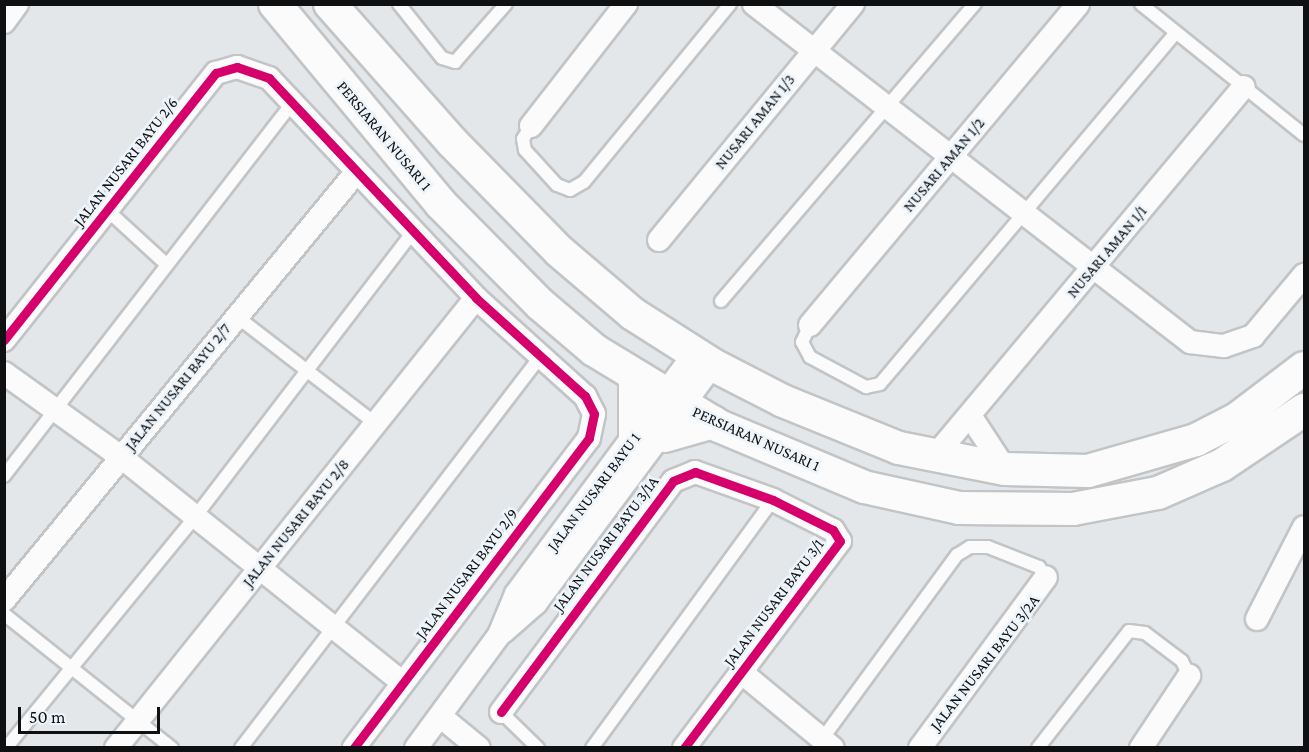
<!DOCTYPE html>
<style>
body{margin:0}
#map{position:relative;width:1309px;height:752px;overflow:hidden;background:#e3e7ea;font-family:"Crimson Pro",serif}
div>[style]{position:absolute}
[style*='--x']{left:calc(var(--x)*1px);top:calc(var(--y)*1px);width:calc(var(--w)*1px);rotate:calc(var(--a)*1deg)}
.roads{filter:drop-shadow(2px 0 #c2c4c6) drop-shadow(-2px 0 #c2c4c6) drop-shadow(0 2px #c2c4c6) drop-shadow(0 -2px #c2c4c6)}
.service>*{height:12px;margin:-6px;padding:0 6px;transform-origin:6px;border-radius:6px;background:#fbfbfc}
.minor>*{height:22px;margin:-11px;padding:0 11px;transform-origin:11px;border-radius:11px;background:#fbfbfc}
.secondary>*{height:32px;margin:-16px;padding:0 16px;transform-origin:16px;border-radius:16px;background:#fbfbfc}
.cycleway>*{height:9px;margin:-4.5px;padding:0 4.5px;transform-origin:4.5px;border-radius:4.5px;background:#d6006c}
span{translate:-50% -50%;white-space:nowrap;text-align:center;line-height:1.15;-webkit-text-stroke:5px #edf4fa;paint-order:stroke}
.street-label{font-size:16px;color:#0e1012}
.frame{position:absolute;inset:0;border:6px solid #0e1012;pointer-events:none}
.scale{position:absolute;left:18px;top:707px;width:142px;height:27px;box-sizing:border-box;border:3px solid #0e1012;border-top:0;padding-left:8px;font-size:18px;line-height:21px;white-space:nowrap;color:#0e1012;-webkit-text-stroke:4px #edf4fa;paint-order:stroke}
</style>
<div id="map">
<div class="roads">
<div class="service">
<div style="--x:399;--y:4;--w:69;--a:51.5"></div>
<div style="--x:442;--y:58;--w:14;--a:17"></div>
<div style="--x:455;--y:62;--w:77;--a:-48.7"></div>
<div style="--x:1141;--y:4;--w:209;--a:38.8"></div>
<div style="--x:531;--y:126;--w:15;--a:122"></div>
<div style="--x:523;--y:139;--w:11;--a:80"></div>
<div style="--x:525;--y:150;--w:47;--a:47.6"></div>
<div style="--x:557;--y:185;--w:14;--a:21"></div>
<div style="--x:570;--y:190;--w:16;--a:-30"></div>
<div style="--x:584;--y:182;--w:230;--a:-50.6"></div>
<div style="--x:107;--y:210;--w:81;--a:42.5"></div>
<div style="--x:721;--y:301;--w:391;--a:-49.5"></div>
<div style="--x:236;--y:316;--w:177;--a:37.6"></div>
<div style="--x:810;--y:325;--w:19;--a:115"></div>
<div style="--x:802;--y:342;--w:17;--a:62"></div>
<div style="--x:810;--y:357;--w:64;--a:28.2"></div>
<div style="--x:866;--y:387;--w:14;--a:-12"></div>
<div style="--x:880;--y:384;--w:459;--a:-49.9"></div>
<div style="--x:4;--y:476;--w:470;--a:-52.3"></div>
<div style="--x:4;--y:614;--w:215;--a:38.6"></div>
<div style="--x:501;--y:712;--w:52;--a:44.2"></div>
<div style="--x:820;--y:742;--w:232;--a:-53.8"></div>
<div style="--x:957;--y:555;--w:15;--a:-32"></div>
<div style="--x:970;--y:547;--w:18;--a:0"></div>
<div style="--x:988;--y:547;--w:55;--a:21.4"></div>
<div style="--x:1039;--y:567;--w:12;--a:55"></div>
<div style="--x:6;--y:748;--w:298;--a:-50.7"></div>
<div style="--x:195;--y:517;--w:357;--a:-52.6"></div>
<div style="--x:241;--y:748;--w:494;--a:-52.6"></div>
<div style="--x:592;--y:748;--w:307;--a:-53.9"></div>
<div style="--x:1038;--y:748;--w:148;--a:-52.1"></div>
<div style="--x:1129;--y:631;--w:16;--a:7"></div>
<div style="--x:1145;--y:633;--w:46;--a:37.1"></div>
<div style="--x:1182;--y:661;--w:17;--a:65"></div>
</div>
<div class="minor">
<div style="--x:754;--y:4;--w:552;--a:37.78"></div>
<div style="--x:1190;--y:342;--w:34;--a:7"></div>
<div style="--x:1224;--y:346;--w:31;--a:-19"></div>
<div style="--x:1253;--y:336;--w:80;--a:-50.1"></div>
<div style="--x:4;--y:22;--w:22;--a:-54"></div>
<div style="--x:531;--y:126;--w:155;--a:-52.1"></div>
<div style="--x:659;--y:240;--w:306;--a:-50.6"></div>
<div style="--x:810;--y:325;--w:418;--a:-50.1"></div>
<div style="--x:4;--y:340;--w:341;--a:-51.6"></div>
<div style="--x:216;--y:73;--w:22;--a:-16"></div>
<div style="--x:237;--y:67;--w:34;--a:19"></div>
<div style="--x:269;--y:78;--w:302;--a:46.7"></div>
<div style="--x:476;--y:298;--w:147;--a:42"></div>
<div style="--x:585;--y:396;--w:20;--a:63"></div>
<div style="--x:594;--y:414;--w:25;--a:102"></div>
<div style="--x:589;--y:438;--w:389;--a:127.2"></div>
<div style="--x:4;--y:373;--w:144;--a:35.7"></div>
<div style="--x:121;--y:457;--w:361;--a:38.7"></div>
<div style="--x:971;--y:417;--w:62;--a:56.8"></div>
<div style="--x:935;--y:456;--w:481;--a:-50.1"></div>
<div style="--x:4;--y:600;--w:551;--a:-50.53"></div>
<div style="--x:1257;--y:619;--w:103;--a:-62.9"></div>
<div style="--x:503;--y:632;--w:44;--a:-41.3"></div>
<div style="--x:536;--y:603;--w:297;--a:-53.4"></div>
<div style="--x:741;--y:672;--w:119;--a:39.6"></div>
<div style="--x:501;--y:712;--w:288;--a:-53.3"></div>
<div style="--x:673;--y:481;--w:24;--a:-22"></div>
<div style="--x:695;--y:472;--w:83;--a:19.7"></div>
<div style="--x:773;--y:500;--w:67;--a:26.6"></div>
<div style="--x:833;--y:530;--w:13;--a:58"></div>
<div style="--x:840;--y:541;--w:259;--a:127"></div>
<div style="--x:440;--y:716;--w:50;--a:39.4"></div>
<div style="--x:116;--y:748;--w:576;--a:-51.34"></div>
<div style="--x:416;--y:748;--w:140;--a:-53.7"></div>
<div style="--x:499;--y:635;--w:44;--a:-67.5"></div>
<div style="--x:516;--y:594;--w:300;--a:-53.4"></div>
<div style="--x:920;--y:748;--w:212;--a:-53.6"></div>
<div style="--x:1141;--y:748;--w:87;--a:-56.3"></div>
</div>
<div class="secondary">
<div style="--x:275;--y:4;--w:260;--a:50.3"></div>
<div style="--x:441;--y:204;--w:141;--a:45.3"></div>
<div style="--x:540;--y:304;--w:71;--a:40.4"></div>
<div style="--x:594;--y:350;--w:146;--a:31.3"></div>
<div style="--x:719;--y:426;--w:157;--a:22.8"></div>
<div style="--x:864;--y:487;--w:97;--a:12.5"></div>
<div style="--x:959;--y:508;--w:114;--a:0.5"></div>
<div style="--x:1073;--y:509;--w:86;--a:-10.7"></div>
<div style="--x:1158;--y:493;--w:70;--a:-23.6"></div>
<div style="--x:1222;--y:465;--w:99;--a:-33.9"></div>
<div style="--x:330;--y:4;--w:184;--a:48.5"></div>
<div style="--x:452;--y:142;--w:153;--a:45.5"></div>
<div style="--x:559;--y:251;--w:97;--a:40.4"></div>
<div style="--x:633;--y:314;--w:95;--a:32.5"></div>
<div style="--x:713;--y:365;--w:79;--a:27.2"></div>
<div style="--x:783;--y:401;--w:125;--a:22.1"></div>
<div style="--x:899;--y:448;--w:108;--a:11.2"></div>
<div style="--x:1005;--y:469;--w:83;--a:1.4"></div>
<div style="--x:1088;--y:471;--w:112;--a:-16"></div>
<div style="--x:1196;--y:440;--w:46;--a:-27.1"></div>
<div style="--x:1237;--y:419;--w:84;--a:-37.3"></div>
<div style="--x:664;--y:436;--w:51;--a:-15.9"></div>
<div style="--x:635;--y:438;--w:61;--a:-90"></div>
</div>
</div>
<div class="cycleway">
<div style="--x:4;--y:340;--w:341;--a:-51.6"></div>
<div style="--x:216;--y:73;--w:22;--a:-16"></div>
<div style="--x:237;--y:67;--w:34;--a:19"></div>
<div style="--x:269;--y:78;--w:302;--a:46.7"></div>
<div style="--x:476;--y:298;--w:147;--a:42"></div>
<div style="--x:585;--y:396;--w:20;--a:63"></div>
<div style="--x:594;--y:414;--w:25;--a:102"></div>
<div style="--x:589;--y:438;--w:389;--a:127.2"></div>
<div style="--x:501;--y:712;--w:288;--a:-53.3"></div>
<div style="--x:673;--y:481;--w:24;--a:-22"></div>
<div style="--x:695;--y:472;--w:83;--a:19.7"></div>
<div style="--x:773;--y:500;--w:67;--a:26.6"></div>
<div style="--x:833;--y:530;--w:13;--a:58"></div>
<div style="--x:840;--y:541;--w:259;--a:127"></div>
</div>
<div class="street-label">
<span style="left:755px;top:122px;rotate:-51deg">NUSARI AMAN 1/3</span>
<span style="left:384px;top:136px;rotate:50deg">PERSIARAN NUSARI 1</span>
<span style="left:126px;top:162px;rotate:-52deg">JALAN NUSARI BAYU 2/6</span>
<span style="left:944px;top:165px;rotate:-50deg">NUSARI AMAN 1/2</span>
<span style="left:1107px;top:252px;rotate:-50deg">NUSARI AMAN 1/1</span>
<span style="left:178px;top:387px;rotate:-51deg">JALAN NUSARI BAYU 2/7</span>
<span style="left:756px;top:439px;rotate:24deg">PERSIARAN NUSARI 1</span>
<span style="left:594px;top:492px;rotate:-53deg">JALAN NUSARI BAYU 1</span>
<span style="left:296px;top:523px;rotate:-51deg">JALAN NUSARI BAYU 2/8</span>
<span style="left:606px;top:544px;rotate:-53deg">JALAN NUSARI BAYU 3/1A</span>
<span style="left:467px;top:574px;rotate:-53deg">JALAN NUSARI BAYU 2/9</span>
<span style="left:774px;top:603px;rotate:-53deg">JALAN NUSARI BAYU 3/1</span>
<span style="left:985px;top:663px;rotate:-52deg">JALAN NUSARI BAYU 3/2A</span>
</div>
<div class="frame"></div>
<div class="scale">50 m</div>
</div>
